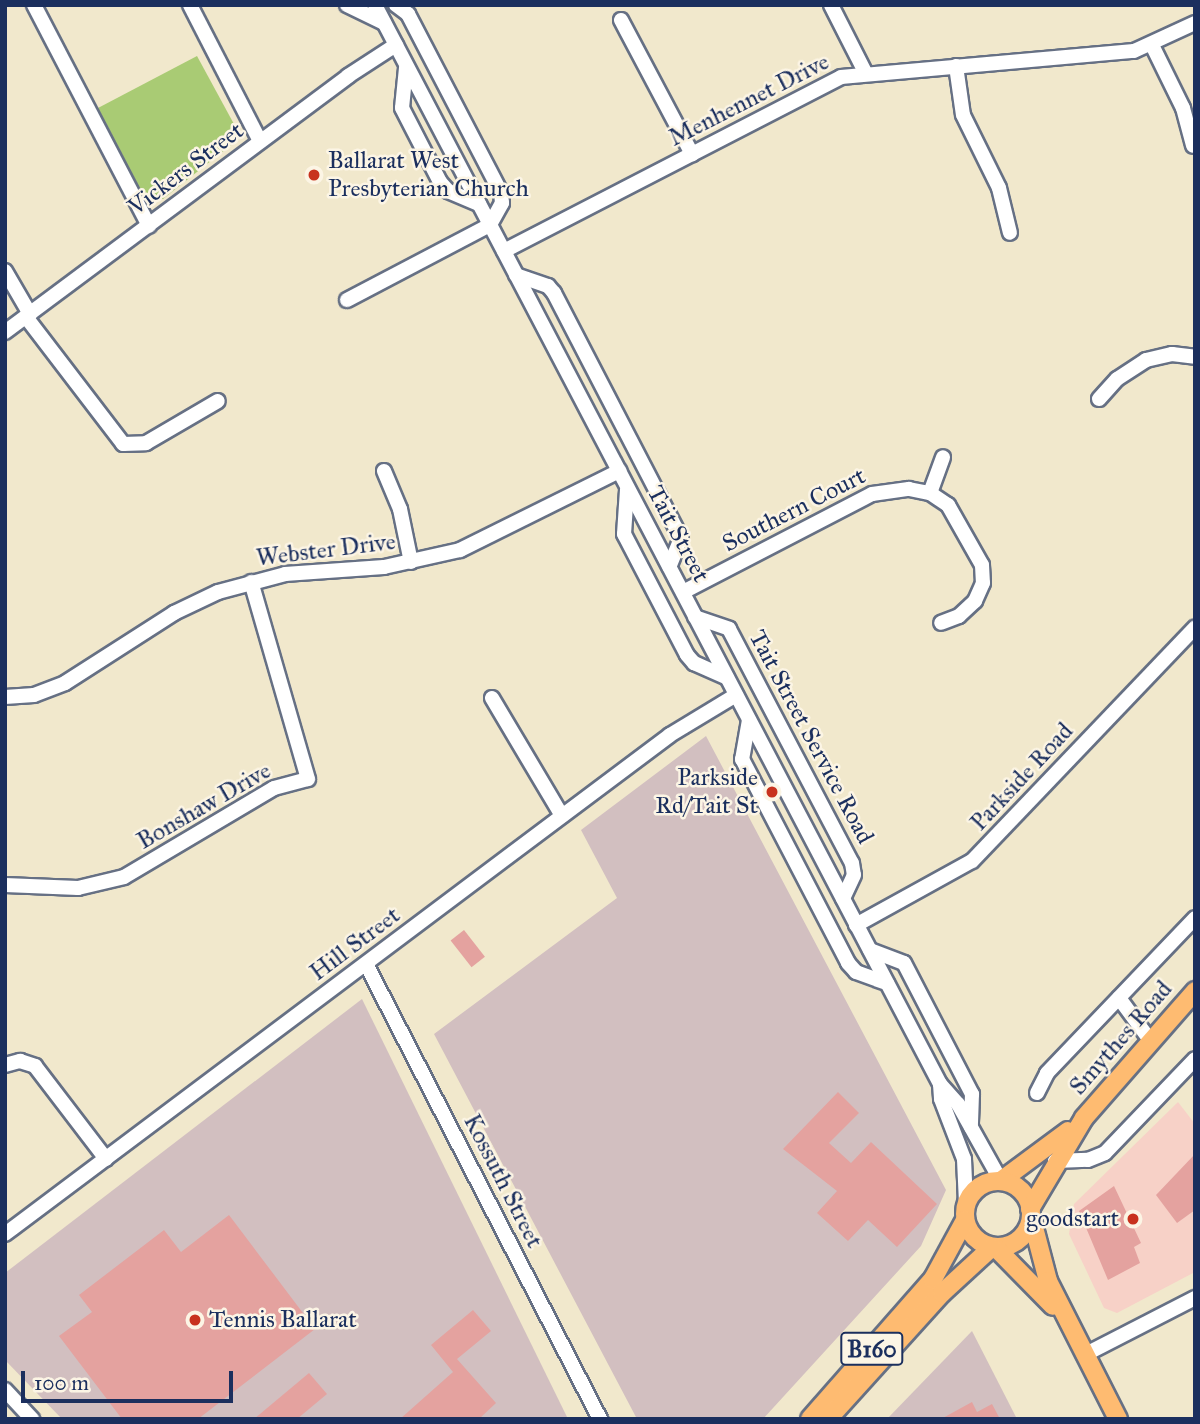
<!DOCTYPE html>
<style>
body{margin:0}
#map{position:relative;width:1200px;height:1424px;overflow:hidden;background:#f1e8cc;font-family:"IM FELL Great Primer",serif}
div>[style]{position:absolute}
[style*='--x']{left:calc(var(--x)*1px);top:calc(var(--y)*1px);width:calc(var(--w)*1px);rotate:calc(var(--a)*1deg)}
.built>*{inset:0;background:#f7d1c7}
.industrial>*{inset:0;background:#d2bfc0}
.green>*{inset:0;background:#a9cb74}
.building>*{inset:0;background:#e4a29f;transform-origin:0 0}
.roads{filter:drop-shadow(2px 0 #667084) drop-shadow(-2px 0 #667084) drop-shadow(0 2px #667084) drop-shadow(0 -2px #667084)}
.minor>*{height:14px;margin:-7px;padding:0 7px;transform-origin:7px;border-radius:7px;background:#fff}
.major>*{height:18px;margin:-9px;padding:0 9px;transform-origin:9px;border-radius:9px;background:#febb71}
.major>.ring{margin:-9px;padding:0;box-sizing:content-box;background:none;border:18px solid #febb71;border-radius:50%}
.dots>*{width:19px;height:19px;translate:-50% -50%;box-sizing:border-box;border:4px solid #fcf5e5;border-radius:50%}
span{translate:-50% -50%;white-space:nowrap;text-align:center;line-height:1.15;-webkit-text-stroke:5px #fcf5e5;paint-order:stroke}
.shield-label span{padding:2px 5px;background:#fcf5e5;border:2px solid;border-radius:5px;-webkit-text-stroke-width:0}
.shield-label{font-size:23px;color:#1b2f5e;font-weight:700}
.street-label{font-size:24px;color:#1b2f5e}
.poi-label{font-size:24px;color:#1b2f5e}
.left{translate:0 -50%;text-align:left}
.right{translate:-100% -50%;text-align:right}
.frame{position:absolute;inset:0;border:7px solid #1b2f5e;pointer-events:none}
.scale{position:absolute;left:21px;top:1371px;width:212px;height:32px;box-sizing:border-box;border:4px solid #1b2f5e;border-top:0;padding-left:9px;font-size:21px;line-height:24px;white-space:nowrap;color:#1b2f5e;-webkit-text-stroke:5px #fcf5e5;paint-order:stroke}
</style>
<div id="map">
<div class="built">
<div style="clip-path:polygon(1178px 1102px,1195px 1124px,1195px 1272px,1117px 1313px,1104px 1308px,1069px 1234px,1074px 1204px)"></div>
</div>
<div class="industrial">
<div style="clip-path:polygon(706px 736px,946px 1190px,921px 1246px,763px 1419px,637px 1419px,434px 1034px,617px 898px,581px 830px)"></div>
<div style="clip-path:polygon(362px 999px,568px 1419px,62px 1419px,5px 1360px,5px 1273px)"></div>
<div style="clip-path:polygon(972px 1331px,1017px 1419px,887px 1419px)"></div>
</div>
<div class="green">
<div style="clip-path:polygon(197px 56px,241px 137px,163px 199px,150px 199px,141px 191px,98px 108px)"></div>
</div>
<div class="building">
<div style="left:464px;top:930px;width:34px;height:17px;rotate:52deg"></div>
<div style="clip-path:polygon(838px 1092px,859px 1113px,829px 1143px,851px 1163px,871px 1142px,937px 1204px,897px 1247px,868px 1220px,848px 1241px,817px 1213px,837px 1191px,783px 1149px)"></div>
<div style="clip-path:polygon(1195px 1154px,1195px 1210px,1177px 1223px,1156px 1195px)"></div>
<div style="clip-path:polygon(1114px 1186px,1141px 1243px,1134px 1247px,1140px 1263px,1108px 1280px,1079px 1211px)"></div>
<div style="clip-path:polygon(229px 1215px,315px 1329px,198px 1419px,122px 1419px,59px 1336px,92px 1312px,79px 1295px,164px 1230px,181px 1252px)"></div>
<div style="clip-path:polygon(473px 1310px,491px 1331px,457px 1359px,496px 1403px,479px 1419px,400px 1419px,453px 1372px,431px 1345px)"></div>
<div style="clip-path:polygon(309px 1373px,327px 1394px,297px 1419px,254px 1419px)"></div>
<div style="clip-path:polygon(972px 1402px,977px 1412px,992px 1404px,1000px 1419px,941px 1419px)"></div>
</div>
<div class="roads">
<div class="minor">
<div style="--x:34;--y:5;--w:249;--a:62.5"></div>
<div style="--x:190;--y:5;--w:153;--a:62.8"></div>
<div style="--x:347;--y:5;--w:41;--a:25.9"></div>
<div style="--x:375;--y:5;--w:1218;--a:62.36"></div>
<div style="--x:940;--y:1084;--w:27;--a:48"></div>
<div style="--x:958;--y:1104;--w:86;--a:60.8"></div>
<div style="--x:396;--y:5;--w:15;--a:37"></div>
<div style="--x:408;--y:14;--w:202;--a:62.5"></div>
<div style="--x:501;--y:193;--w:10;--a:84"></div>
<div style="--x:502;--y:203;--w:25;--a:119"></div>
<div style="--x:831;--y:5;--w:77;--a:63.1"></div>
<div style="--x:621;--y:20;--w:152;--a:62.1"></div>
<div style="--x:1152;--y:45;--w:70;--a:63.8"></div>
<div style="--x:1183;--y:108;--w:39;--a:75"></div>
<div style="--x:956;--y:66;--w:49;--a:81.9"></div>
<div style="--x:963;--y:115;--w:81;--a:63.7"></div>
<div style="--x:999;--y:188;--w:46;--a:76.3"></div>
<div style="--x:406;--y:68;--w:40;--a:95.7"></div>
<div style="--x:402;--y:108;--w:83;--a:62.8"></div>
<div style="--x:440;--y:182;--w:12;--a:48"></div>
<div style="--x:448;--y:191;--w:34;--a:23"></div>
<div style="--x:504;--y:251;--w:379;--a:-27.3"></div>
<div style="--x:841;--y:77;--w:294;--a:-5.1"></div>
<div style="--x:1134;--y:51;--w:67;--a:-24.7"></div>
<div style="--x:5;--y:271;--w:50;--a:59.8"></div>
<div style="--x:516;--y:275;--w:34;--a:19"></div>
<div style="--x:548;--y:286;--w:9;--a:49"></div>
<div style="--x:554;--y:293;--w:276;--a:62.6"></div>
<div style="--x:681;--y:538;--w:31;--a:112"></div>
<div style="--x:347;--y:300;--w:161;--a:-27.7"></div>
<div style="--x:26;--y:317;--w:160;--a:52.6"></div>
<div style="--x:123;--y:444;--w:23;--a:-2"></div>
<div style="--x:146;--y:443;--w:83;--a:-30.3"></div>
<div style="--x:5;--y:332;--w:428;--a:-36.7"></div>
<div style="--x:348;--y:76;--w:57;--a:-32.9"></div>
<div style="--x:1099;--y:399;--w:27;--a:-48"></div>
<div style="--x:1117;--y:379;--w:35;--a:-33"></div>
<div style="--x:1146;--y:360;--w:27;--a:-13"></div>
<div style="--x:1172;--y:354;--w:23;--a:7"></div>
<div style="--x:384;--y:471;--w:41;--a:67.2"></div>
<div style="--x:400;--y:509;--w:54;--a:78.3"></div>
<div style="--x:627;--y:490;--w:44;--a:93.9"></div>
<div style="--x:624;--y:534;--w:136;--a:62.5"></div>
<div style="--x:687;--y:655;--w:11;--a:49"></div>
<div style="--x:694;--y:663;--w:36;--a:24"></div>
<div style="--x:930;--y:493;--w:38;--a:-70"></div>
<div style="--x:683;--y:592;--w:213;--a:-27.4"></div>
<div style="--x:872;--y:494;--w:37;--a:-8"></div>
<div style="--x:909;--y:489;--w:21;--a:11"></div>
<div style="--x:930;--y:493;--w:22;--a:34"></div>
<div style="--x:948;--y:505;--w:69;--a:60.5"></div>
<div style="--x:982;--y:565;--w:18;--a:87"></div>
<div style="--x:983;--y:583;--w:20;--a:114"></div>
<div style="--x:975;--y:601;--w:22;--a:137"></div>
<div style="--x:959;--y:616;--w:19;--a:159"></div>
<div style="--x:695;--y:617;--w:36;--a:19"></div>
<div style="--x:729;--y:629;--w:264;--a:62.3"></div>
<div style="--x:852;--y:863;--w:12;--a:81"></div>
<div style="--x:854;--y:875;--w:26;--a:115"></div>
<div style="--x:5;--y:697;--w:29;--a:-4"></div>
<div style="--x:34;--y:695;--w:33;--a:-21"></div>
<div style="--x:65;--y:683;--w:130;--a:-32.7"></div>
<div style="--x:174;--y:613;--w:49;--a:-25.5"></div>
<div style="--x:218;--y:592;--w:69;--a:-15"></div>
<div style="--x:285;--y:574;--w:99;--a:-4"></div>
<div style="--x:384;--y:567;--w:78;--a:-12.6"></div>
<div style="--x:460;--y:550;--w:178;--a:-26.4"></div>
<div style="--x:492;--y:698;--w:137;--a:59.3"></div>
<div style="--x:749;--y:720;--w:40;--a:100"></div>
<div style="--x:742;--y:759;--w:230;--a:62.5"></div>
<div style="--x:848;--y:963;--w:12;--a:48"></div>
<div style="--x:856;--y:972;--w:33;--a:20"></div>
<div style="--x:5;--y:885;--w:73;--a:2.4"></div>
<div style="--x:78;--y:888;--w:47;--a:-13.4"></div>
<div style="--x:124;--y:877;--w:174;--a:-30.7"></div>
<div style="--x:274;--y:788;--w:35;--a:-15"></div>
<div style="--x:308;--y:779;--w:205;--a:-106.1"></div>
<div style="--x:856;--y:925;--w:132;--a:-28.9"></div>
<div style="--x:972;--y:861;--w:323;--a:-46.3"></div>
<div style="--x:870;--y:950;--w:36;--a:21"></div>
<div style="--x:904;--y:963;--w:148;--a:62.6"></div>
<div style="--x:972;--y:1094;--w:33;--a:92"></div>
<div style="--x:366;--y:964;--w:512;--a:62.78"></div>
<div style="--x:1119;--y:998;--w:52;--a:53.6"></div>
<div style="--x:5;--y:1065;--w:16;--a:-15"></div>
<div style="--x:20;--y:1061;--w:16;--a:18"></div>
<div style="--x:35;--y:1066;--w:117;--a:52.6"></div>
<div style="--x:940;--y:1084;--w:15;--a:86"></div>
<div style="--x:941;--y:1099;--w:64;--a:69"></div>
<div style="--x:964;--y:1159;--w:44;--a:87.4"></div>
<div style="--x:1037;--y:1093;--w:22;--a:-63"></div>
<div style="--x:1047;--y:1073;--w:214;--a:-46.3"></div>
<div style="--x:1055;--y:1161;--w:33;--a:-2"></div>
<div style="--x:1088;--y:1160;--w:18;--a:-22"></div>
<div style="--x:1105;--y:1153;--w:130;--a:-46.2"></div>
<div style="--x:5;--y:1234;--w:831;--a:-36.88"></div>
<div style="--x:670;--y:735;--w:77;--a:-31.2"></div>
<div style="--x:1084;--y:1355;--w:125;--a:-27.2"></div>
<div style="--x:5;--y:1390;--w:40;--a:47"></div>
</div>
<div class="major">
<div style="--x:1002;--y:1180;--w:82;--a:-36.6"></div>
<div class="ring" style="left:965px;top:1181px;width:48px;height:48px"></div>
<div style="--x:1030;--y:1209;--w:106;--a:-59.3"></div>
<div style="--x:1084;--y:1118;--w:169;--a:-48.8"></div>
<div style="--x:1031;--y:1216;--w:67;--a:75.3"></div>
<div style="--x:1048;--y:1281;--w:155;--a:63.1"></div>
<div style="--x:996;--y:1248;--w:81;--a:45.5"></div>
<div style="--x:810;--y:1419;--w:186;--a:-48.7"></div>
<div style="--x:933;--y:1279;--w:67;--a:-61.5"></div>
<div style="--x:828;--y:1419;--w:170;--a:-47.9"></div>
<div style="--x:942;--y:1293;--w:67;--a:-42.6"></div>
</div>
</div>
<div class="dots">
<div style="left:314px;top:175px;background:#c8321e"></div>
<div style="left:772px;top:792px;background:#c8321e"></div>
<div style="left:1133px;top:1219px;background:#c8321e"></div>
<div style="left:195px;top:1320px;background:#c8321e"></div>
</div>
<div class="shield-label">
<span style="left:872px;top:1349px">B160</span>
</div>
<div class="street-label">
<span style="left:749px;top:100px;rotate:-27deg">Menhennet Drive</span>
<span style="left:186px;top:169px;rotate:-37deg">Vickers Street</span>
<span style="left:794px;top:510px;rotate:-27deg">Southern Court</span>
<span style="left:678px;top:534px;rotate:62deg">Tait Street</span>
<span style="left:326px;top:550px;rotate:-7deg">Webster Drive</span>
<span style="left:811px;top:737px;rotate:62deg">Tait Street Service Road</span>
<span style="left:1022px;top:777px;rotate:-47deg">Parkside Road</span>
<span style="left:204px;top:806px;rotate:-30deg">Bonshaw Drive</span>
<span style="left:355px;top:944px;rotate:-37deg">Hill Street</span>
<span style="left:1121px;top:1038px;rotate:-49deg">Smythes Road</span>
<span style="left:503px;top:1181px;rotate:63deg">Kossuth Street</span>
</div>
<div class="poi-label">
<span class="left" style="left:328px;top:175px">Ballarat West<br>Presbyterian Church</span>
<span class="right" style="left:758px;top:792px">Parkside<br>Rd/Tait St</span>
<span class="right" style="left:1119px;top:1219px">goodstart</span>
<span class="left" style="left:209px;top:1320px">Tennis Ballarat</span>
</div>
<div class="frame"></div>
<div class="scale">100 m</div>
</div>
